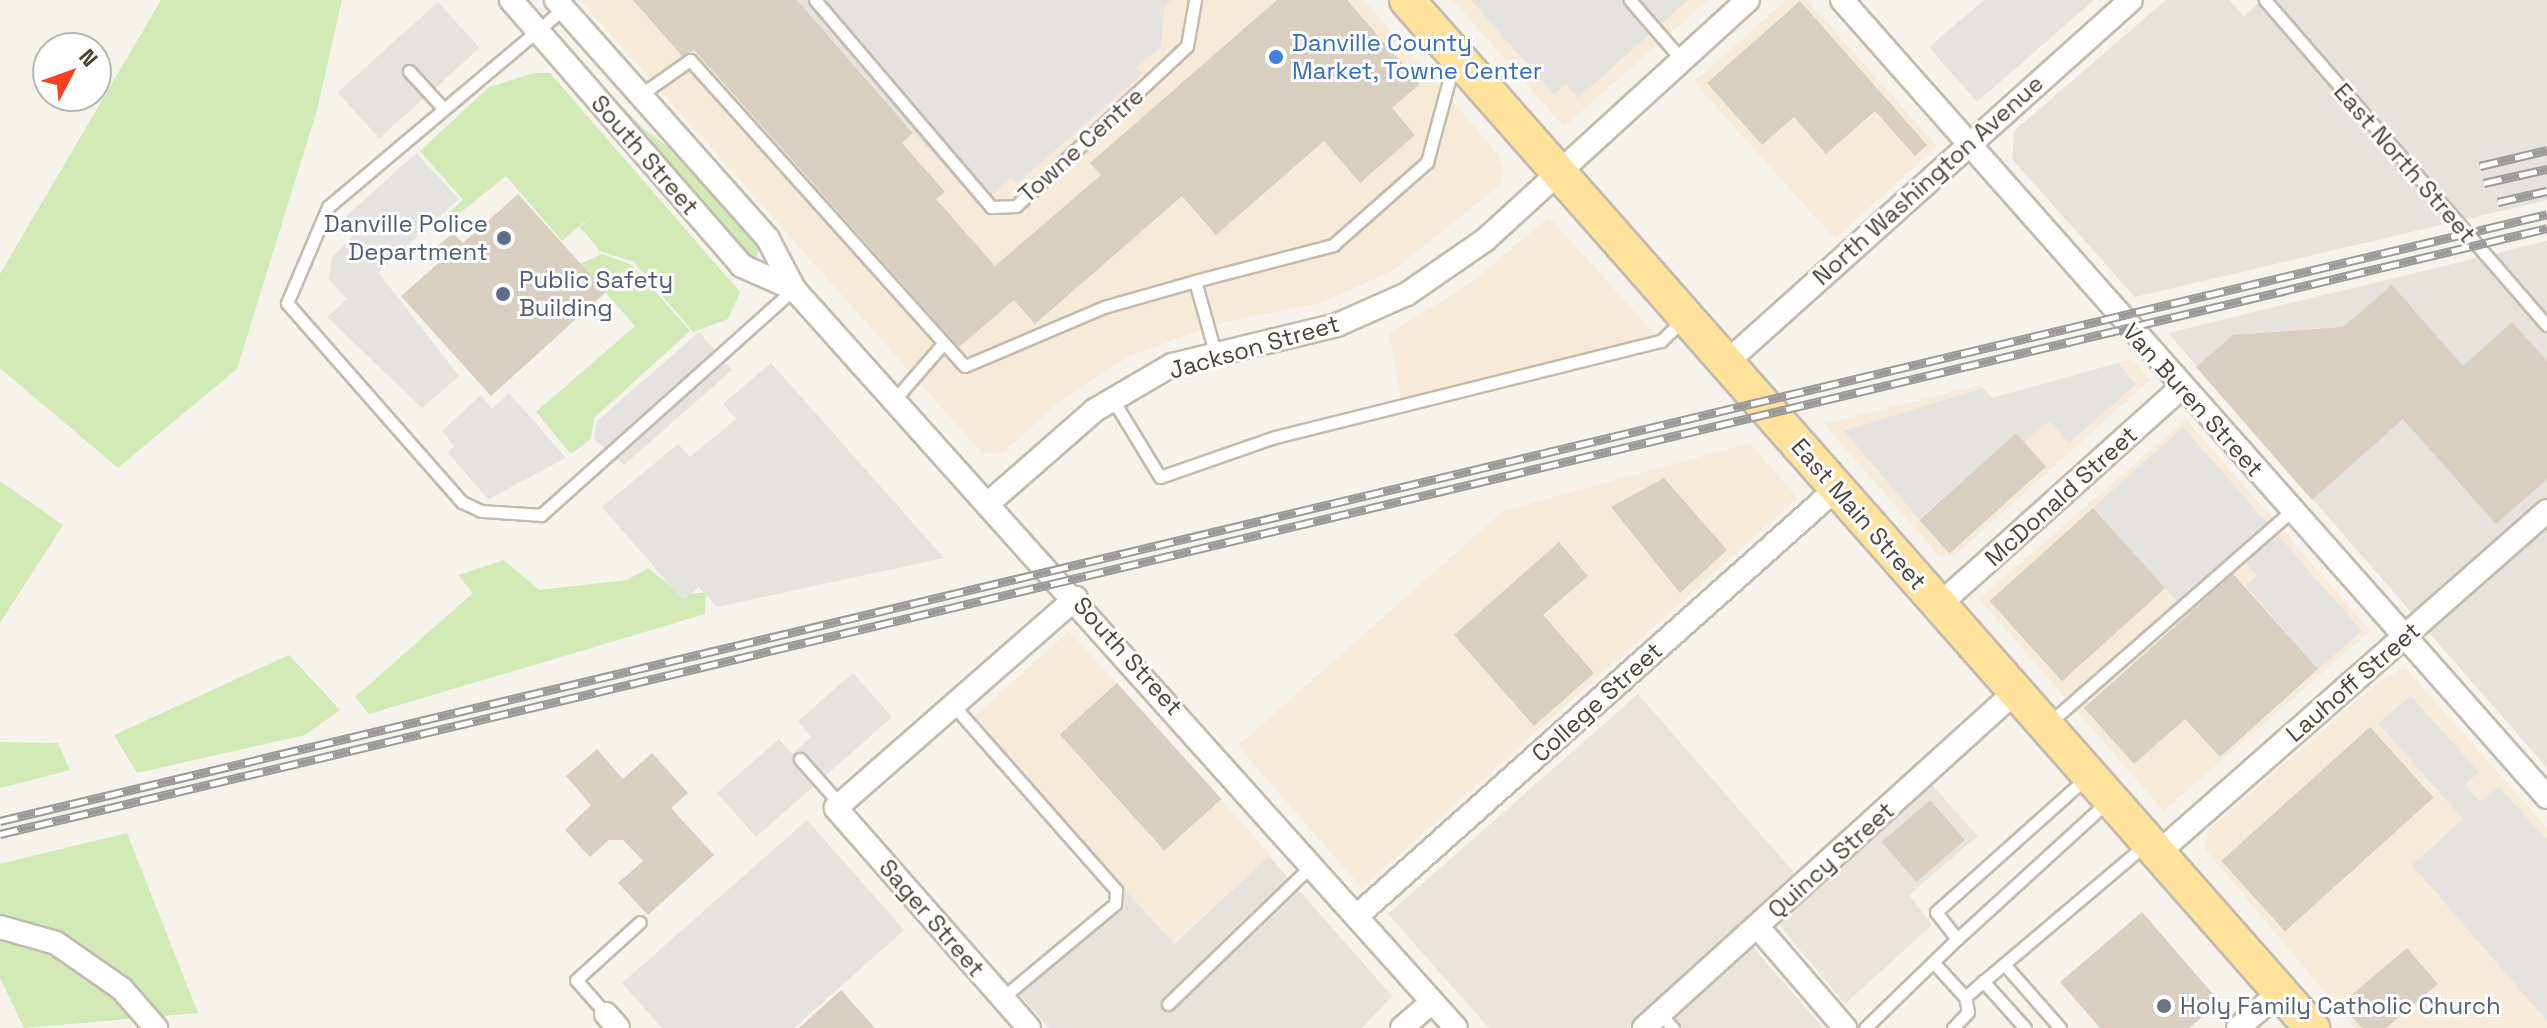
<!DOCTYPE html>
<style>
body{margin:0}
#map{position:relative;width:2547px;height:1028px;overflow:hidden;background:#f6f3ec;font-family:"Space Grotesk",sans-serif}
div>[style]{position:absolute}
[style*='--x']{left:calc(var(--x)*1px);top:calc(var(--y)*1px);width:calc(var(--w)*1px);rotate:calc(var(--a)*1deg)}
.residential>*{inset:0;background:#eae5da}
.commercial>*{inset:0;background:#f7ead8;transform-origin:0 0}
.industrial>*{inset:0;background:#e6e2dd}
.green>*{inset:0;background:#d2eab5}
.parking>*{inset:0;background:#e5e3e0;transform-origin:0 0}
.building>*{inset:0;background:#d8cfc1;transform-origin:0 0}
.roads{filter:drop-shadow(2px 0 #c2bbae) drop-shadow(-2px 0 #c2bbae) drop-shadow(0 2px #c2bbae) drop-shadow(0 -2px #c2bbae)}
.service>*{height:11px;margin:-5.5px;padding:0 5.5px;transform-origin:5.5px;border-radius:5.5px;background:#fff}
.minor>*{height:22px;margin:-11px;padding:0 11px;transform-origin:11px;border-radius:11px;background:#fff}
.primary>*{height:34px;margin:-17px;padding:0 17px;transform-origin:17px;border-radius:17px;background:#ffe39c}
.rail>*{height:9px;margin-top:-4.5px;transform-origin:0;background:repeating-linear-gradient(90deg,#fff 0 18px,#9a9a9a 0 36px);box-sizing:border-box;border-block:2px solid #9a9a9a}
.dots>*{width:22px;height:22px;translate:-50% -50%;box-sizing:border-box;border:4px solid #fff;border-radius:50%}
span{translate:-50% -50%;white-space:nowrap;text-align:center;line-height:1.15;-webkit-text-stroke:6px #fff;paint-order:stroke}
.shop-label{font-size:24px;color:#366cbe}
.left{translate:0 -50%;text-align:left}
.street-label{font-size:24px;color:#4b4439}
.service-label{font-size:24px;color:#4e5e75}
.right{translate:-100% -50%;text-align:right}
.worship-label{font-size:24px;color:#5b616d}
.north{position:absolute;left:32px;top:32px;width:80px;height:80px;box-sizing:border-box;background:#fff;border:2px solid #b7b4b0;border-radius:50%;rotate:49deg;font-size:22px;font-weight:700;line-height:32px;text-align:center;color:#4b4439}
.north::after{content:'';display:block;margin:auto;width:28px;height:36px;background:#fc3f1d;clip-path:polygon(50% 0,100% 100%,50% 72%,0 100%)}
</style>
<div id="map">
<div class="residential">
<div style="clip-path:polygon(1638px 694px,1798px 877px,1629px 1028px,1489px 1028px,1388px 914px)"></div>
<div style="clip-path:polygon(1931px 784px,1978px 836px,1909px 895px,1932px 925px,1845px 1004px,1777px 922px)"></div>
<div style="clip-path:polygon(1751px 945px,1823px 1028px,1660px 1028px)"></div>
</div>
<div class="commercial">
<div style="clip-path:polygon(580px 0,1364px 0,1498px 154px,1504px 171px,1500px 185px,1394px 270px,1320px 303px,1225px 322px,1131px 355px,1057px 404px,1004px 452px,983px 454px)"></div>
<div style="clip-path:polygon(1453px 0,1708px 0,1564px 127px)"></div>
<div style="clip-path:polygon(1786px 0,1807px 0,1937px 146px,1835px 239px,1694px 82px)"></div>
<div style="clip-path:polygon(1549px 217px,1661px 341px,1402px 405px,1389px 333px,1471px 283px)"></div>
<div style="clip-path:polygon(2132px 359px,2150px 380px,1954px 556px,1939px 556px,1824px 424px,1981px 385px,1992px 398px)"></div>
<div style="left:2186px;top:419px;width:281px;height:274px;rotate:49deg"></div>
<div style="clip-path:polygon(1750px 443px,1798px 498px,1362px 888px,1238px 746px,1503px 511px)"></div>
<div style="left:1069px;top:631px;width:301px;height:136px;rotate:48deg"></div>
<div style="clip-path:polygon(2405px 668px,2547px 828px,2547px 1028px,2355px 1028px,2205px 849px,2208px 830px,2381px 680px)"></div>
</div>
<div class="industrial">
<div style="clip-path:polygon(2166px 0,2229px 0,2244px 16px,2262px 0,2547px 0,2547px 200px,2135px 297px,2012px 159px,2014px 131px)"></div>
<div style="clip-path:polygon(2547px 241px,2547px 768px,2168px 333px)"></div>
<div style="clip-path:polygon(1269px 856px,1392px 996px,1362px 1028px,1049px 1028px,1014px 989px,1127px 892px,1174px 944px)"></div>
</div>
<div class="green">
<div style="clip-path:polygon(161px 0,342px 0,317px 110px,237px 369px,118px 468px,0 368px,0 274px)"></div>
<div style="clip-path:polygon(573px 55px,643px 128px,686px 160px,760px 243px,757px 257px,749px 258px)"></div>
<div style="clip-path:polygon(534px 73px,550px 73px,740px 292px,728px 319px,693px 332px,634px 262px,600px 251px,580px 227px,596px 212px,562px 241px,506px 176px,450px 221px,445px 216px,463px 200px,420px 151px,489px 87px)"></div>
<div style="clip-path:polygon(602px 254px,632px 265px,690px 331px,594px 418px,591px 439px,571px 454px,536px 412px,635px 326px,580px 264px)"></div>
<div style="clip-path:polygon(0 481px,63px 525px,0 623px)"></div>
<div style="clip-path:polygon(504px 560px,539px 590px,627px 580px,648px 568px,682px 595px,706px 592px,705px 614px,369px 714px,355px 697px,473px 593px,458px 575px)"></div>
<div style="clip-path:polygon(289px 655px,340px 710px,305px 735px,137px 773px,114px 735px)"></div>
<div style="clip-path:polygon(0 742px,58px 743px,70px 770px,0 788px)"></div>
<div style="clip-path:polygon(127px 833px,198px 1013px,24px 1028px,0 978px,0 864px)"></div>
</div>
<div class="parking">
<div style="clip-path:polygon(797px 0,1173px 0,1164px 8px,1161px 47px,1136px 67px,1142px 74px,1017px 184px,1011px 178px,980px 207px)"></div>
<div style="clip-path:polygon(1471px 0,1688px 0,1578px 98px,1566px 84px,1554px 95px)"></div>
<div style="clip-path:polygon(1984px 0,2094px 0,1977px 102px,1929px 47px)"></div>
<div style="left:438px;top:2px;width:62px;height:135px;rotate:48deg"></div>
<div style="clip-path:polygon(416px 153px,459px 199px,378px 272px,459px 376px,422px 408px,327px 317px,347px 299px,329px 280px,332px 257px,353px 236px,340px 222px)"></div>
<div style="clip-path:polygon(699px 332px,732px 370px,624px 465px,594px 439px,597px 421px)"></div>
<div style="clip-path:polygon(771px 363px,944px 558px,717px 607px,699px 587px,683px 600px,602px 507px,678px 444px,690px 457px,736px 419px,723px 404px)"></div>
<div style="clip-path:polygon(2118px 363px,2136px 384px,2069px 443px,2049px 421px,2023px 443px,2016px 433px,1919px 519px,1844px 431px,1983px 388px,1992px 398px)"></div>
<div style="clip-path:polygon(509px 393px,566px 458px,488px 499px,448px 453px,454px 446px,442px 431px,481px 395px,492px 409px)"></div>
<div style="clip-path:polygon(2183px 427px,2362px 631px,2318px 669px,2246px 586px,2257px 576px,2240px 556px,2182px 607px,2093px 508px)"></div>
<div style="clip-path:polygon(853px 673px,892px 717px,756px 837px,717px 793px,779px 739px,792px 754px,811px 737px,798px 721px)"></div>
<div style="clip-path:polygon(2411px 696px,2479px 772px,2465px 785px,2480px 802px,2499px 787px,2547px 840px,2547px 1021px,2412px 865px,2463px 819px,2378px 723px)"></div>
<div style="clip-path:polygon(807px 820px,904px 930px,794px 1028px,662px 1028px,622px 983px)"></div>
</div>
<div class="building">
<div style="clip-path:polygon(633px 0,797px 0,913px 133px,902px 143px,945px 192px,936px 199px,995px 266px,1101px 175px,1090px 163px,1277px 0,1347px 0,1420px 84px,1392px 108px,1415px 135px,1360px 183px,1324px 141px,1216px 235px,1182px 196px,1035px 324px,1014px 300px,959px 347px,694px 50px,682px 56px)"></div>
<div style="clip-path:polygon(1800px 1px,1927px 145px,1915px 156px,1875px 111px,1826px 154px,1794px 117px,1762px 145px,1707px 83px)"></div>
<div style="clip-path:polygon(518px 194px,606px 292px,491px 396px,401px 296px,442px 260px,433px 250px,453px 233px,463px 243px)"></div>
<div style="clip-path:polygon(2392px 285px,2463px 366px,2512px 322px,2547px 361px,2547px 479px,2496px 524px,2403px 419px,2312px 500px,2196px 367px,2233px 335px,2343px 327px)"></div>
<div style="left:2016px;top:433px;width:45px;height:130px;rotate:48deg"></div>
<div style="clip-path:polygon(1664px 478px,1727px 550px,1680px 593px,1611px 507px)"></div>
<div style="left:2093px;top:508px;width:108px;height:139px;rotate:48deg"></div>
<div style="clip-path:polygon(1559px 542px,1588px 576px,1543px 615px,1594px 673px,1534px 726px,1454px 635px)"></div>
<div style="clip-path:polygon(2233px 574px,2318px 669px,2220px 757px,2185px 719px,2134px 764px,2084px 708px)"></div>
<div style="left:1117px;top:683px;width:156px;height:77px;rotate:48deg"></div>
<div style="left:2370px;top:727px;width:95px;height:200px;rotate:48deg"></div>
<div style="clip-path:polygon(597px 749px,623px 779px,652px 753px,688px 793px,671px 808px,714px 855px,648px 915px,618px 883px,643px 861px,623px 840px,609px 840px,590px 857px,565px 830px,591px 805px,566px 776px)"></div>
<div style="left:1930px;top:800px;width:53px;height:64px;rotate:49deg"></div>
<div style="clip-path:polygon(2142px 912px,2220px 1002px,2189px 1028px,2100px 1028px,2060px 982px)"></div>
<div style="clip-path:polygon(2407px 948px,2438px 984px,2386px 1028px,2362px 1028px,2341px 1004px)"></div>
<div style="clip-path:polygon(841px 990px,875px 1028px,799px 1028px)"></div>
</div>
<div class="roads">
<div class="service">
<div style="--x:815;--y:0;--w:272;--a:49.6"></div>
<div style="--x:991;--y:207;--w:25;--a:-2"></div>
<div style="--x:1016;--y:206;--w:234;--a:-43.1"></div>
<div style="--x:1187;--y:46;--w:47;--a:-80.1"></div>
<div style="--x:1630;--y:0;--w:79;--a:49.1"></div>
<div style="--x:2265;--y:0;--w:430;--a:49.1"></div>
<div style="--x:563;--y:9;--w:307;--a:139.9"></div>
<div style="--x:328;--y:207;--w:104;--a:113.1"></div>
<div style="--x:287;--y:303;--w:265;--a:48.7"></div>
<div style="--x:462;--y:502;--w:21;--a:25"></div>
<div style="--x:481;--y:511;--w:60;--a:3.8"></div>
<div style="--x:541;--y:515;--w:339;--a:-41.8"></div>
<div style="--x:409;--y:71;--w:49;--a:47.5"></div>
<div style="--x:640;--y:95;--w:61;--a:-35"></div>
<div style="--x:690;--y:60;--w:411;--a:48.1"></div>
<div style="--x:965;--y:366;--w:151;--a:-23"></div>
<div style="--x:1104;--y:307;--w:95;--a:-15.9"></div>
<div style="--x:1195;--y:281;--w:74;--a:74.3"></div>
<div style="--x:1195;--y:281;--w:143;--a:-14.6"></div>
<div style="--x:1333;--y:245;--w:125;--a:-41.4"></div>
<div style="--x:1427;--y:162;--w:104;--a:-74.9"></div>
<div style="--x:895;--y:399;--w:72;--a:-49"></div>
<div style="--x:1113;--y:400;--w:90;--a:58.6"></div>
<div style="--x:1160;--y:477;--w:122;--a:-19.2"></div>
<div style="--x:1275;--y:437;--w:398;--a:-14"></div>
<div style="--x:1661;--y:341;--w:30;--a:-44"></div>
<div style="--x:953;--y:705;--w:247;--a:48.6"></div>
<div style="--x:1116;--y:890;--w:14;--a:94"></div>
<div style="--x:1115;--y:904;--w:147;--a:140.2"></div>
<div style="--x:2048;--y:724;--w:323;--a:-41.2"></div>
<div style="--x:800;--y:759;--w:60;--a:48.4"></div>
<div style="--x:2086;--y:778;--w:201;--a:138.2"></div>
<div style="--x:1936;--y:912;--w:34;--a:52"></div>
<div style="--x:1957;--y:939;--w:203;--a:-42.4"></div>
<div style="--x:1933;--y:962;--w:47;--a:47.6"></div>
<div style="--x:1965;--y:997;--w:236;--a:-40.2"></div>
<div style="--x:2004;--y:964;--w:85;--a:48.8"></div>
<div style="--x:1983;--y:981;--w:63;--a:48.2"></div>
<div style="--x:1168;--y:1004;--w:202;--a:-44"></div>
<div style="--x:606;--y:1014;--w:45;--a:-131.4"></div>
<div style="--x:576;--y:980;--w:86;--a:-42.2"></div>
<div style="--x:1660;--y:1014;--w:19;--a:47"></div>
<div style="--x:1865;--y:1028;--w:128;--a:-44.1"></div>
<div style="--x:1953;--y:1028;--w:22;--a:-47"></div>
<div style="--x:1968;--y:1012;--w:15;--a:-101"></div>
</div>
<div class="minor">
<div style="--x:511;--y:0;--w:352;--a:49"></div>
<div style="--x:742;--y:266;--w:57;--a:23.9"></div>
<div style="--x:556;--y:0;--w:319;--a:48.4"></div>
<div style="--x:768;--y:239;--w:56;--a:62.5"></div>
<div style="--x:794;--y:289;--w:992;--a:48.15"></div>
<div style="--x:1842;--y:0;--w:1064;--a:48.51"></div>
<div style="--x:1727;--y:362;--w:542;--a:-41.86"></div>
<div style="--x:991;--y:501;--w:138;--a:-41.2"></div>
<div style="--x:1095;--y:410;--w:89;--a:-30.3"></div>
<div style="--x:1172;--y:365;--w:170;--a:-13.6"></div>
<div style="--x:1337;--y:325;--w:77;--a:-23.9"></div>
<div style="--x:1407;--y:294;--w:95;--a:-34.7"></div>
<div style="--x:1485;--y:240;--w:356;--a:-42.4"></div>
<div style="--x:1939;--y:605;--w:326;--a:-41.9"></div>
<div style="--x:2158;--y:853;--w:518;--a:-41.32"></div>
<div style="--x:1358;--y:915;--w:640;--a:-41.71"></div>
<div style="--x:1757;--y:926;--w:135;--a:49.2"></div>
<div style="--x:0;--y:927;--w:58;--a:15.9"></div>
<div style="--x:56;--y:943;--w:80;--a:34.9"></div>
<div style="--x:122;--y:989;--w:52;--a:48.9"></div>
<div style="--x:606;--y:1014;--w:18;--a:49"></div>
<div style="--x:1029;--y:1028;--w:293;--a:-131.3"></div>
<div style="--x:836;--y:808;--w:319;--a:-41.2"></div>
<div style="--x:1402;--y:1028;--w:40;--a:-41"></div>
<div style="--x:1644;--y:1028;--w:502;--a:-42.17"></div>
<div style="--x:2238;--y:1028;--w:55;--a:-40.6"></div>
</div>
<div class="primary">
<div style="--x:1407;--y:0;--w:1370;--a:48.64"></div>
</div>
</div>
<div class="rail">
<div style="--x:2480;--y:166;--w:69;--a:-13.4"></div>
<div style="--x:2484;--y:183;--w:65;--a:-12.5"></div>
<div style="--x:2498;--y:202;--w:50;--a:-12.7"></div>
<div style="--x:0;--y:821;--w:2618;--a:-13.4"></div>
<div style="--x:0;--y:834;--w:2618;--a:-13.38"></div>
</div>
<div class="dots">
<div style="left:1276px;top:57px;background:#3f7fe0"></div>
<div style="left:504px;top:238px;background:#5c6f8a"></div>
<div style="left:503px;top:294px;background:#5c6f8a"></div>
<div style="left:2164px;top:1006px;background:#6b7280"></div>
</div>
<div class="shop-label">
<span class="left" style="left:1292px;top:57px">Danville County<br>Market, Towne Center</span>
</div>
<div class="street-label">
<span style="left:1081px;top:145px;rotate:-42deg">Towne Centre</span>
<span style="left:645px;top:155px;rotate:49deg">South Street</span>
<span style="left:2405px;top:163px;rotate:49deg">East North Street</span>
<span style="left:1928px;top:180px;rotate:-42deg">North Washington Avenue</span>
<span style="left:1254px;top:347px;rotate:-16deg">Jackson Street</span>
<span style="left:2193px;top:400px;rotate:48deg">Van Buren Street</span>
<span style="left:2061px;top:496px;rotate:-42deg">McDonald Street</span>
<span style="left:1859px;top:514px;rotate:49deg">East Main Street</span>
<span style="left:1128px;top:656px;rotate:48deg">South Street</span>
<span style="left:2353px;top:682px;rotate:-41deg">Lauhoff Street</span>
<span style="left:1597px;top:702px;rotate:-42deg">College Street</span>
<span style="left:1831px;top:860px;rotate:-42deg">Quincy Street</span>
<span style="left:932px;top:918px;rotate:49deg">Sager Street</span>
</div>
<div class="service-label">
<span class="right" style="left:488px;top:238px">Danville Police<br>Department</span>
<span class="left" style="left:519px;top:294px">Public Safety<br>Building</span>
</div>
<div class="worship-label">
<span class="left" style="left:2180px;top:1006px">Holy Family Catholic Church</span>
</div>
<div class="north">N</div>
</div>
